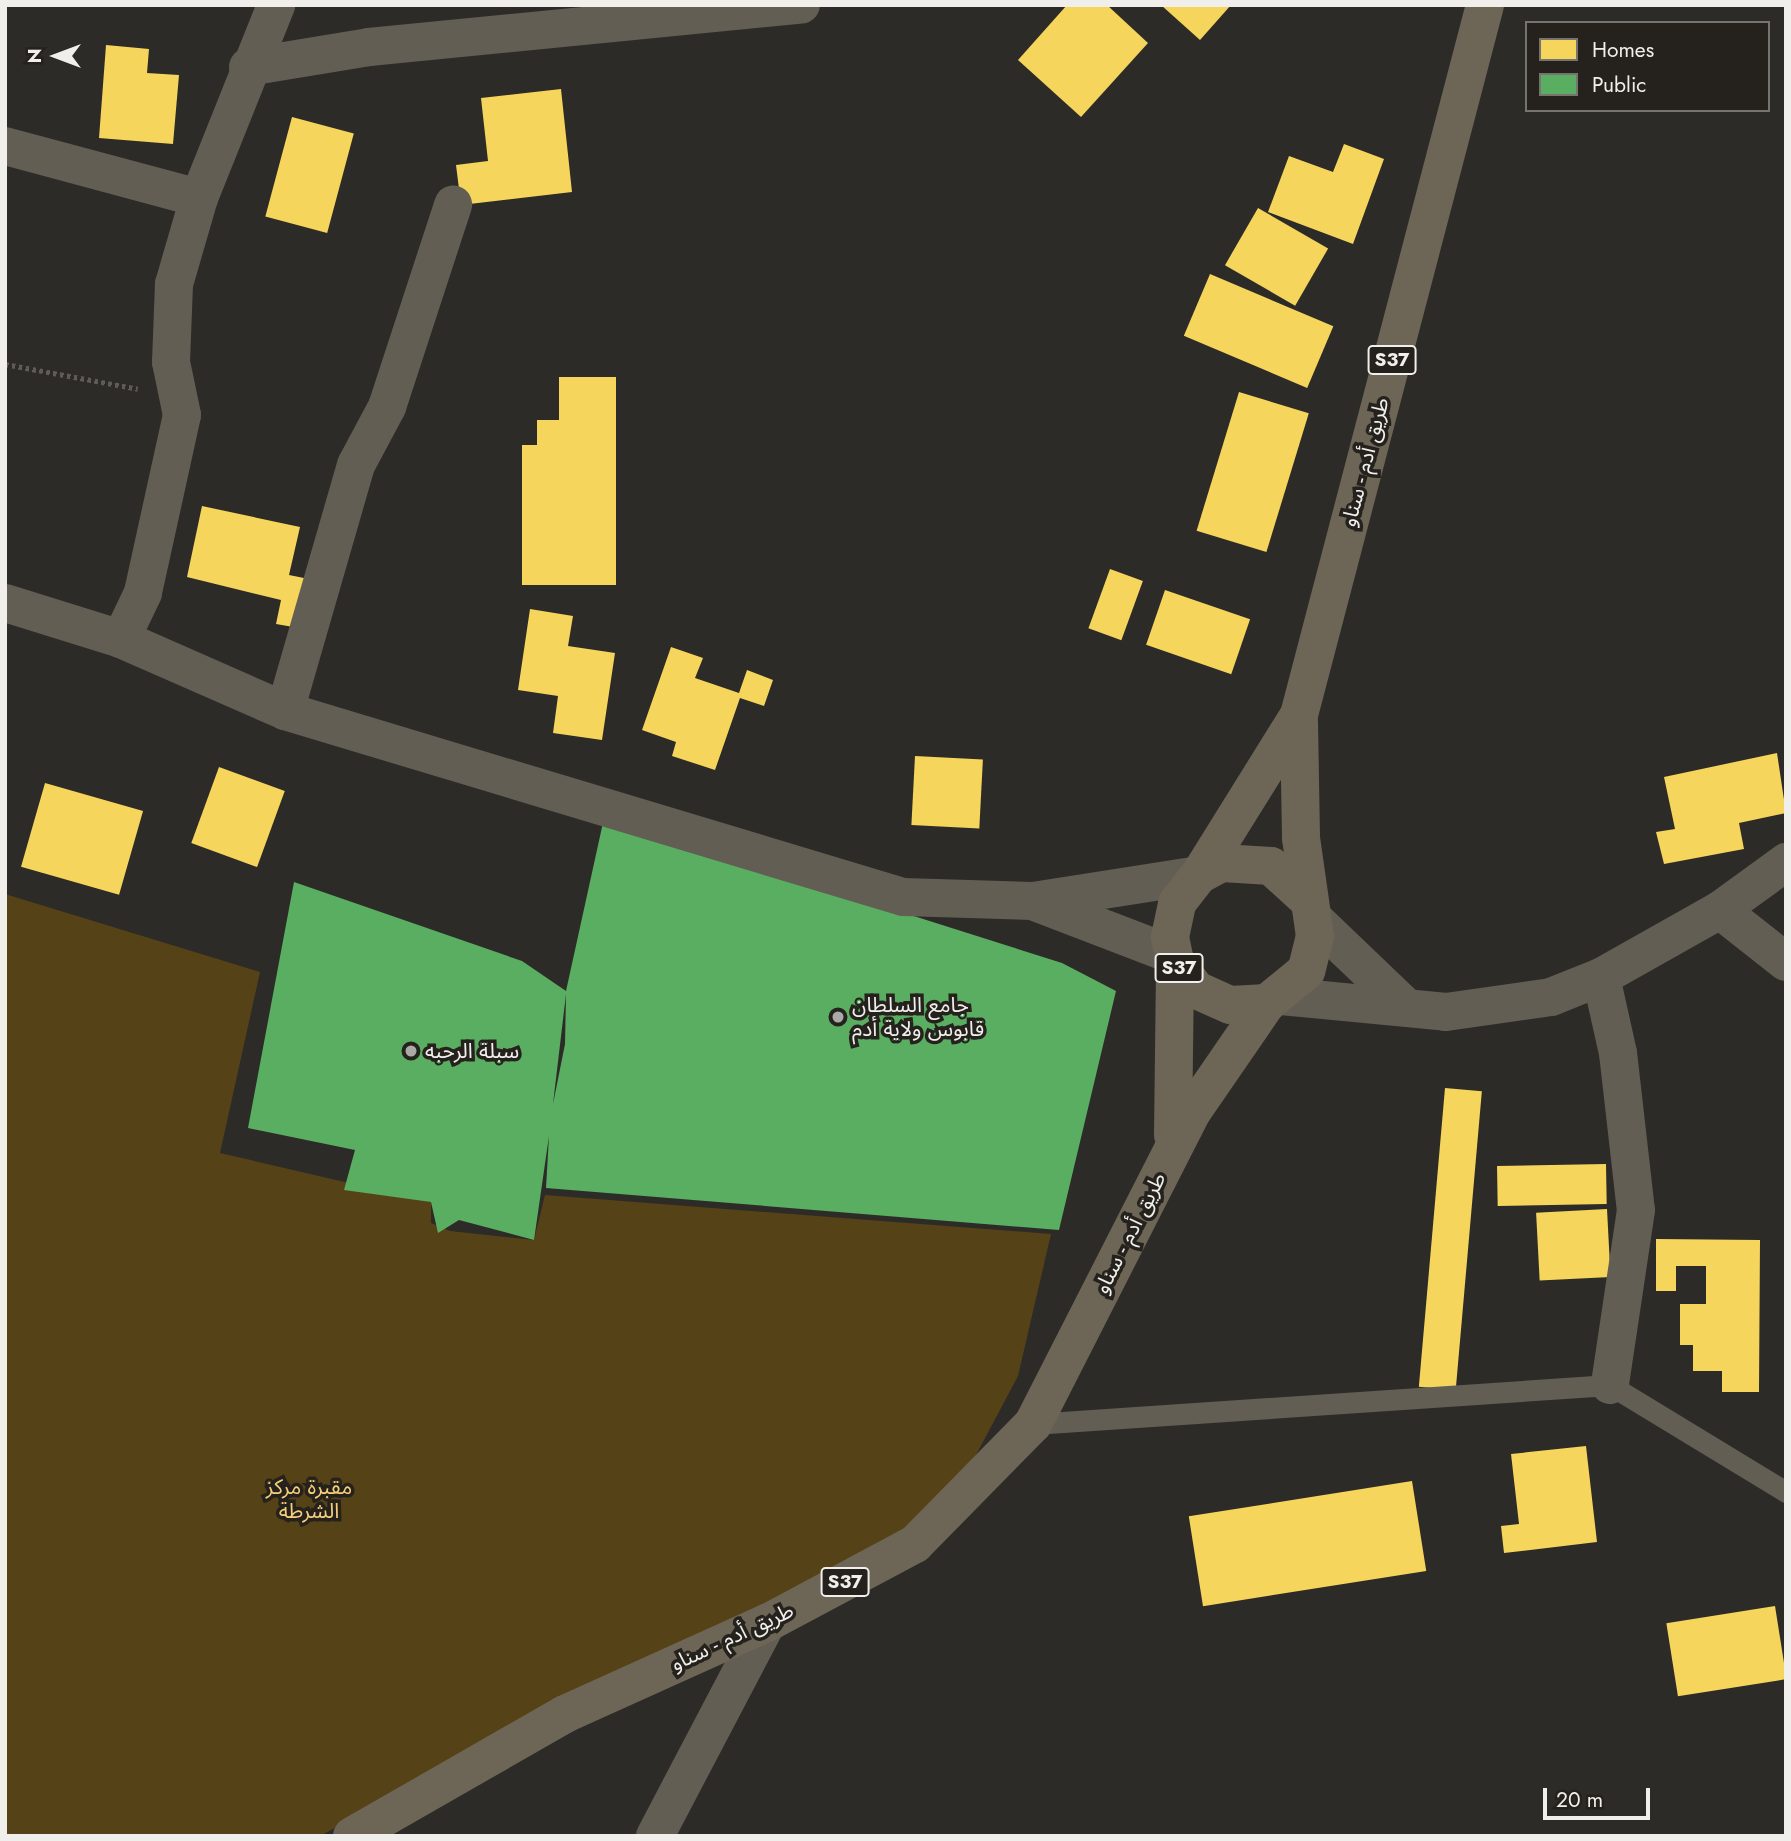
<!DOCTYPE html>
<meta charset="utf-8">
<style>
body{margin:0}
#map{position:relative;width:1791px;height:1841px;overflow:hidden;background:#2d2b28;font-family:Jost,"Noto Sans Arabic",sans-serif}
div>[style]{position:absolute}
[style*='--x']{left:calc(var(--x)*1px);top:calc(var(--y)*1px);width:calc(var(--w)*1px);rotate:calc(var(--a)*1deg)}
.green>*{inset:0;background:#564217}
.homes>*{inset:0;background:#f6d55c;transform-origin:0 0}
.public>*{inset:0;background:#5aae61}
.path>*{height:4.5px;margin-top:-2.25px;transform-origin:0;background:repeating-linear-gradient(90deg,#5f5b55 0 3.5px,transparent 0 7px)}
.service>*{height:21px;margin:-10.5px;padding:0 10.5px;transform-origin:10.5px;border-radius:10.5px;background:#625e54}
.minor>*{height:38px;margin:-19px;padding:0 19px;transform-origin:19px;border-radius:19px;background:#625e54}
.primary>*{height:38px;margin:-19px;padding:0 19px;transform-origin:19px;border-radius:19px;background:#6d6657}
.dots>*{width:19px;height:19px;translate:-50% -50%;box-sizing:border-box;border:4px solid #25221d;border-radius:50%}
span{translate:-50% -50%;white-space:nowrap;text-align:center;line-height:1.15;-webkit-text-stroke:7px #25221d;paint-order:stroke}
.shield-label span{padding:2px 5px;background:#25221d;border:2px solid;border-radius:5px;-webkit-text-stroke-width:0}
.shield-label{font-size:19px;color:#f1efeb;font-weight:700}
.street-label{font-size:21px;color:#f1efeb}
.poi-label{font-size:21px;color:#f1efeb}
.left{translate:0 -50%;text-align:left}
.park-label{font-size:21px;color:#f7cf79}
.frame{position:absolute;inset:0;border:7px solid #f1efeb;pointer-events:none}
.legend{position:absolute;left:1525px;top:21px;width:245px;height:91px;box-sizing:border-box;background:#25221d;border:2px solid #77746f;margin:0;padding:9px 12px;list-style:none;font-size:21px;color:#f1efeb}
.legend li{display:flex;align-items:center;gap:14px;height:35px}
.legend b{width:35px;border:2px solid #77746f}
.north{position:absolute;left:21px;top:21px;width:70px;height:70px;-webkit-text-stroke:5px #25221d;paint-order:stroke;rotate:270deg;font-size:19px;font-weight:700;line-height:28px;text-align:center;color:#f1efeb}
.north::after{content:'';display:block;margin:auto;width:24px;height:32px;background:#f1efeb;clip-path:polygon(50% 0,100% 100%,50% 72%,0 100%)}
.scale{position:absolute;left:1543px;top:1788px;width:107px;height:32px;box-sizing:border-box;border:4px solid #f1efeb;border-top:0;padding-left:9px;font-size:21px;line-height:24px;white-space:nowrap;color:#f1efeb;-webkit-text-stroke:5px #25221d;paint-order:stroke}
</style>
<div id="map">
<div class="green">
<div style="clip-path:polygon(5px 894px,260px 972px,220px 1153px,431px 1202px,431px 1223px,450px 1231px,534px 1240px,545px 1195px,1051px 1234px,1018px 1376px,976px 1455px,881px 1558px,574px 1698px,320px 1836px,5px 1836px)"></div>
</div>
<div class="homes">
<div style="clip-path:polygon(1067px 5px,1107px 5px,1148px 43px,1081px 117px,1018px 60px)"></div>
<div style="clip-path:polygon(1161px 5px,1231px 5px,1200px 40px)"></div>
<div style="clip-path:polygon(106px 45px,149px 49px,147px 73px,179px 75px,173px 144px,99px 138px)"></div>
<div style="clip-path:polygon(561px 89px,572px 192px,461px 205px,456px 165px,488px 161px,481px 98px)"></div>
<div style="left:292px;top:117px;width:64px;height:103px;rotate:15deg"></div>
<div style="clip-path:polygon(1344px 144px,1384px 159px,1353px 244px,1268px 212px,1289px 156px,1333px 172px)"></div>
<div style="left:1258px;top:208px;width:81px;height:66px;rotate:30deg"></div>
<div style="left:1210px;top:274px;width:134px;height:67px;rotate:23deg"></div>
<div style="clip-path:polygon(559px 377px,616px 377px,616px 585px,522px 585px,522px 445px,537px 445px,537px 420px,559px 420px)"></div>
<div style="left:1239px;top:392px;width:73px;height:145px;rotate:17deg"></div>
<div style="clip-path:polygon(202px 506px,300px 527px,289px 575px,309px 579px,299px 628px,276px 624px,281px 600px,187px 577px)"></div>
<div style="left:1110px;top:569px;width:35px;height:63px;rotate:20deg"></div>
<div style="left:1165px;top:590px;width:90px;height:58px;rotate:19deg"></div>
<div style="clip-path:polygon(530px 609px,573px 616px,568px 646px,615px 653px,602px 740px,553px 733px,558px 696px,518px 690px)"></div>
<div style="clip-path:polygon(671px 647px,703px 658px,695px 678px,739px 693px,747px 670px,773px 680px,764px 706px,740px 698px,715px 770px,672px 756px,676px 742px,642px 730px)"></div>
<div style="clip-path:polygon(1777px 753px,1786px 813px,1739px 823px,1744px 849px,1664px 864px,1656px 832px,1675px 829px,1664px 777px)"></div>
<div style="left:915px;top:756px;width:68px;height:69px;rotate:3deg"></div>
<div style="left:219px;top:767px;width:70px;height:81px;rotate:20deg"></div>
<div style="left:45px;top:783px;width:102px;height:87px;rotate:16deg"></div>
<div style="left:1445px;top:1088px;width:37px;height:300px;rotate:5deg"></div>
<div style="left:1606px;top:1164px;width:40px;height:109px;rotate:89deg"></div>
<div style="left:1607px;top:1209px;width:68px;height:71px;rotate:87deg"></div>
<div style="clip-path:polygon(1656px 1239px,1760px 1240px,1759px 1392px,1722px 1392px,1722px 1371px,1693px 1371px,1693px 1345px,1680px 1345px,1680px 1304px,1706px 1304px,1706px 1266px,1676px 1266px,1676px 1291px,1656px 1291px)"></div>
<div style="clip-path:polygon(1586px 1446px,1597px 1542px,1504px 1553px,1501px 1526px,1519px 1524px,1511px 1454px)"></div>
<div style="left:1412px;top:1481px;width:91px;height:226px;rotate:81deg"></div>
<div style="left:1775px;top:1606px;width:74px;height:110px;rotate:81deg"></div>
</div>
<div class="public">
<div style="clip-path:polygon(evenodd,604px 818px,1062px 963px,1116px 991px,1059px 1230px,546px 1188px,549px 1136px,534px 1240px,459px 1220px,438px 1233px,431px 1202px,344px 1190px,355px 1150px,248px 1128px,294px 882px,522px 961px,566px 991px,604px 818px,566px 994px,565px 1044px,553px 1104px,566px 994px)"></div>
</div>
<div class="path">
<div style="--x:5;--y:364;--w:135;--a:10.6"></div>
</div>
<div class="service">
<div style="--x:1033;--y:1424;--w:578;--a:-3.87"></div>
<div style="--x:1610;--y:1385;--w:206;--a:31.3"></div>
</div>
<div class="minor">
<div style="--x:248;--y:67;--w:123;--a:-9.4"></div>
<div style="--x:369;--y:47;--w:434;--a:-5.6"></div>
<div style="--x:5;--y:146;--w:201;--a:15"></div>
<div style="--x:199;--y:198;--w:90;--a:106.2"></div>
<div style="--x:174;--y:284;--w:78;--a:92.2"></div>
<div style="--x:171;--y:362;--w:54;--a:78.3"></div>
<div style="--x:182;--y:415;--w:182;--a:102.4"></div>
<div style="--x:143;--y:593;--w:51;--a:115.6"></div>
<div style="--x:199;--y:198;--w:208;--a:-68.2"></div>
<div style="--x:5;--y:603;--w:121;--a:17.2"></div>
<div style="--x:121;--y:639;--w:179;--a:23.7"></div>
<div style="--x:285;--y:711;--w:645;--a:16.75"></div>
<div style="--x:903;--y:897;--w:130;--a:1.8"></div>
<div style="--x:1033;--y:901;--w:168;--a:-8.9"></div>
<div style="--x:285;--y:711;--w:256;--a:-73.9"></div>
<div style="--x:356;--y:465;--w:66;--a:-61.9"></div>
<div style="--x:387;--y:407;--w:213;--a:-71.9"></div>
<div style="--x:1035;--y:902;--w:148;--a:21"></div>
<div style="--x:1720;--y:910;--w:84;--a:38.2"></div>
<div style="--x:1314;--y:919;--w:129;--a:43.7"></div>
<div style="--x:1601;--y:977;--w:78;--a:77.4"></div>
<div style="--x:1618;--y:1053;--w:158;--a:83.5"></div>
<div style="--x:1636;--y:1210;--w:177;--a:98.5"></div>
<div style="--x:1281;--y:996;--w:166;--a:5.5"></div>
<div style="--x:1446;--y:1012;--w:106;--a:-8.1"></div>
<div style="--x:1551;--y:997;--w:54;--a:-21.8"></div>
<div style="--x:1601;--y:977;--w:137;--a:-29.4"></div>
<div style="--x:1720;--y:910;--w:82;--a:-36"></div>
<div style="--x:655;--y:1836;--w:241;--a:-62.3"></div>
</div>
<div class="primary">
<div style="--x:1299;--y:722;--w:116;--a:89"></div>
<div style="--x:1301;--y:838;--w:99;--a:81.9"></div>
<div style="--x:1315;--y:936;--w:36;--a:104"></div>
<div style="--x:1306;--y:971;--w:50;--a:140.6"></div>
<div style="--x:1267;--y:1003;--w:37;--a:177"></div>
<div style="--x:1230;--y:1005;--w:37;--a:-156"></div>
<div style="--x:1196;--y:990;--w:36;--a:-126"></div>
<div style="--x:1175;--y:961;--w:25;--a:-102"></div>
<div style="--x:1170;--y:937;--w:35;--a:-78"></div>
<div style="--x:1177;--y:903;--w:36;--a:-52"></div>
<div style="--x:1199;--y:875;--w:26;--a:-28"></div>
<div style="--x:1222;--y:863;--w:49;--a:3.5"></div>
<div style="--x:1271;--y:866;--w:49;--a:42.5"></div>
<div style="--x:1200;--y:874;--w:187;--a:-58.1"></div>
<div style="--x:1299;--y:715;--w:734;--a:-75.32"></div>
<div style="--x:1173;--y:1135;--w:174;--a:-89.3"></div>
<div style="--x:352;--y:1836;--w:245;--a:-29.8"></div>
<div style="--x:565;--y:1714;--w:222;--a:-24.3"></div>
<div style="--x:767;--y:1623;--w:168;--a:-28.1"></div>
<div style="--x:915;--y:1544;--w:168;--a:-45.5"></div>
<div style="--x:1033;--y:1424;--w:350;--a:-63"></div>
<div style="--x:1192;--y:1112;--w:132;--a:-55.5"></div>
</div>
<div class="dots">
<div style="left:838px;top:1017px;background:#acaaa7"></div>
<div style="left:411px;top:1051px;background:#acaaa7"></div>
</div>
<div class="shield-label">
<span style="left:1392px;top:360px">S37</span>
<span style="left:1179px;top:968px">S37</span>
<span style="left:845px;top:1582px">S37</span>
</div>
<div class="street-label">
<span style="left:1365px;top:462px;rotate:-75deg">طريق أدم - سناو</span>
<span style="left:1130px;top:1233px;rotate:-63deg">طريق أدم - سناو</span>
<span style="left:732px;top:1637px;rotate:-25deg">طريق أدم - سناو</span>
</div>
<div class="poi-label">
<span class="left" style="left:852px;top:1017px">جامع السلطان<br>قابوس ولاية أدم</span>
<span class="left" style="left:425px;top:1051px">سبلة الرحبه</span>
</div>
<div class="park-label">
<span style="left:309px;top:1499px">مقبرة مركز<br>الشرطة</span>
</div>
<div class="frame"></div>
<ul class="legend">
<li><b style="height:19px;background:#f6d55c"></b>Homes</li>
<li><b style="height:19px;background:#5aae61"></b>Public</li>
</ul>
<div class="north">N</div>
<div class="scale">20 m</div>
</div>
